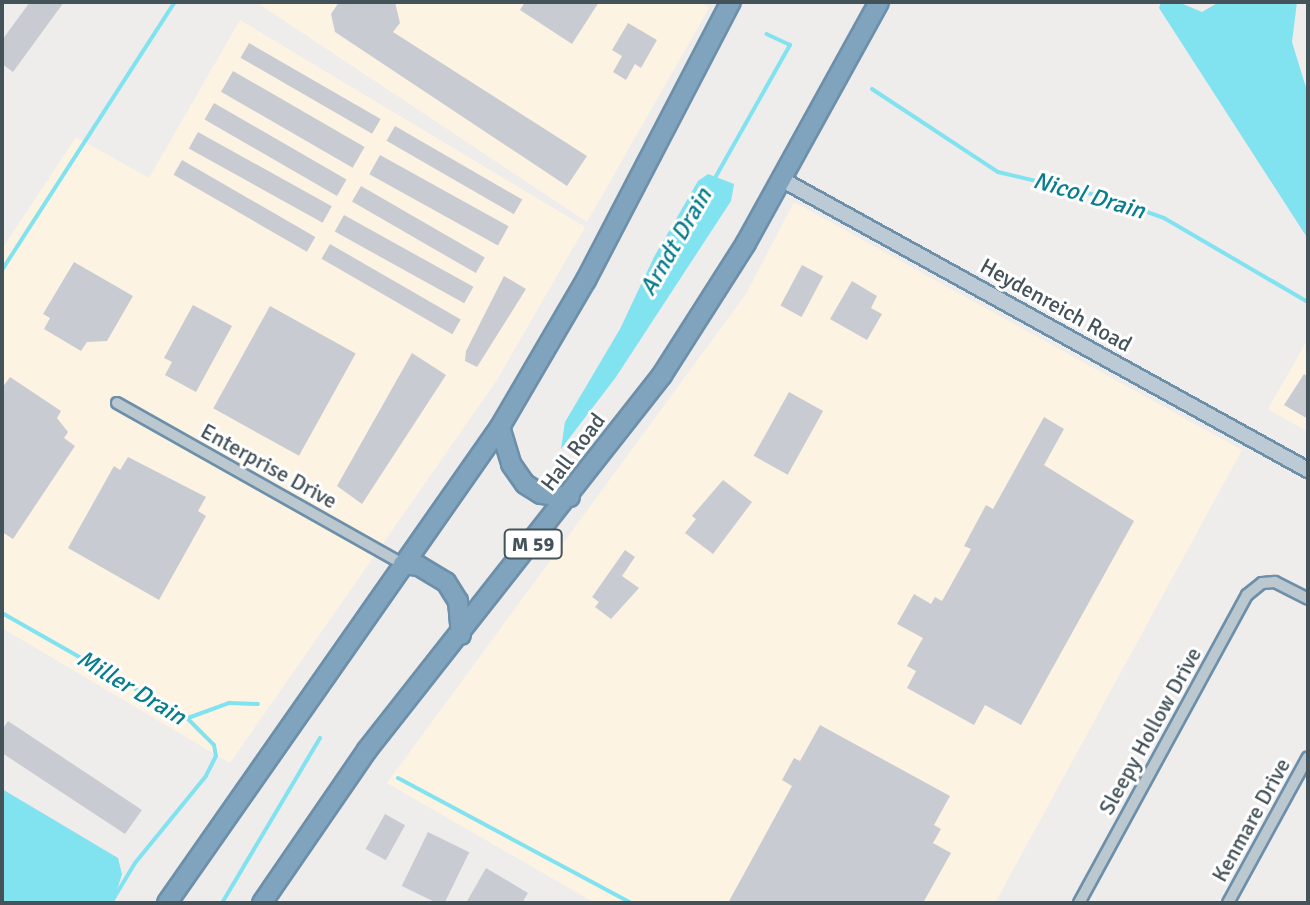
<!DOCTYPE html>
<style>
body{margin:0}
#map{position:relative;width:1310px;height:905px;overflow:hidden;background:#efecec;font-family:Signika,sans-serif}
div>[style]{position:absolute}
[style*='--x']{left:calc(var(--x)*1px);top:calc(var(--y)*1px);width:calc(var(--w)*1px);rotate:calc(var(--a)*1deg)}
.commercial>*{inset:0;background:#fcf3e3}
.water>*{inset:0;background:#81e2f0}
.stream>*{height:4px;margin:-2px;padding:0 2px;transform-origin:2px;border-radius:2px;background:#81e2f0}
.building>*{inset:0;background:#c8ccd2;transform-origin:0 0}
.roads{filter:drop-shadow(2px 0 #6c8faa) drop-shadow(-2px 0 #6c8faa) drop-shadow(0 2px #6c8faa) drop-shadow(0 -2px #6c8faa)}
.street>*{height:10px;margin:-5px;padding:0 5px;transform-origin:5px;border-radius:5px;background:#bcc8d0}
.secondary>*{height:14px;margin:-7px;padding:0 7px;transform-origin:7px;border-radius:7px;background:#bbcad4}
.highway>*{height:18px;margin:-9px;padding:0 9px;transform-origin:9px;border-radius:9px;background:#81a4be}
span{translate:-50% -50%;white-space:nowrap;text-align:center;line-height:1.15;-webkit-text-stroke:6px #fff;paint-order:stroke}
.shield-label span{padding:2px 6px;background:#fff;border:2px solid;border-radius:6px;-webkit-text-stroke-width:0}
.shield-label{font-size:20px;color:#44525a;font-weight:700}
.street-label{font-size:22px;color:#44525a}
.water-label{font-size:24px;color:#077d8d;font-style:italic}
.frame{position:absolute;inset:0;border:4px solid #44525a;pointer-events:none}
</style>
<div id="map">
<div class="commercial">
<div style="clip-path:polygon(256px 2px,701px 2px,709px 8px,587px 222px)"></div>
<div style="clip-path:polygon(240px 20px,585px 227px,497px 380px,230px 763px,2px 628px,2px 249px,76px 137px,149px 178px)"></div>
<div style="clip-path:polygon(794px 202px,1242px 450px,995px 903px,595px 903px,387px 783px,746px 294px)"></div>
<div style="clip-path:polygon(1308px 339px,1308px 432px,1268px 409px)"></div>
</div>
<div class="water">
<div style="clip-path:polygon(1161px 2px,1178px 2px,1202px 12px,1219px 2px,1297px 2px,1292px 42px,1308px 94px,1308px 239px,1159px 8px)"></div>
<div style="clip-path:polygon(708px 174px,734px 184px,731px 201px,616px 377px,561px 449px,565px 422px,620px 329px,654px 257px,698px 181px)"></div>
<div style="clip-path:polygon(2px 789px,118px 858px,122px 874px,113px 903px,2px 903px)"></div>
</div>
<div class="stream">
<div style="--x:872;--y:89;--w:151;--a:33.4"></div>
<div style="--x:998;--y:172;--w:110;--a:13.2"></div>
<div style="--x:1105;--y:197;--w:63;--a:19.6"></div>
<div style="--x:1164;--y:218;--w:167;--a:30.3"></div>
<div style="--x:715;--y:178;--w:153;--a:-60.6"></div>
<div style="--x:790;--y:45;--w:26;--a:-155"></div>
<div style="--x:2;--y:270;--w:319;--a:-57.2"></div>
<div style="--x:2;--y:613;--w:213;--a:29.6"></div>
<div style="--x:187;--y:718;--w:38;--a:45"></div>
<div style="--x:214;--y:745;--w:11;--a:80"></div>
<div style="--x:216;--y:756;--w:22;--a:117"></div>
<div style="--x:206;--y:776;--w:112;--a:129.2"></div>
<div style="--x:135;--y:863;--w:47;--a:121"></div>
<div style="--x:188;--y:718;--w:44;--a:-20.1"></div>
<div style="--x:229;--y:703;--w:29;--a:2"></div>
<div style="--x:398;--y:778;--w:264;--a:28.2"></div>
<div style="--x:222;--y:903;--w:192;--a:-59.3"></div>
</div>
<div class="building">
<div style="clip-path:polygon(30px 2px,64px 2px,13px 72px,2px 64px,2px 40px)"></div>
<div style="clip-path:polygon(339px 2px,395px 2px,400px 23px,393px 32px,587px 156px,567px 186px,335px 32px,331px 14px)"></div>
<div style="clip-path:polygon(525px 2px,599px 2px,572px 44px,520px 10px)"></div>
<div style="clip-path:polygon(628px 23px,657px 40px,641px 68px,635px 64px,626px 80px,613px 72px,622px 56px,612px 50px)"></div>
<div style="left:249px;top:43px;width:152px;height:17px;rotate:30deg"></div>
<div style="left:233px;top:71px;width:152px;height:24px;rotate:30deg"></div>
<div style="left:214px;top:103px;width:153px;height:19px;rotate:30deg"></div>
<div style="left:395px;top:126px;width:147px;height:17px;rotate:30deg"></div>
<div style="left:198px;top:132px;width:153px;height:19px;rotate:29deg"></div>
<div style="left:380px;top:155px;width:147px;height:22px;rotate:29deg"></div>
<div style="left:182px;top:160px;width:154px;height:17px;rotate:30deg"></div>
<div style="left:361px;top:186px;width:143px;height:18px;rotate:30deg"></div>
<div style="left:344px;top:215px;width:148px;height:19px;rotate:29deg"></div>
<div style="left:330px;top:244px;width:151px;height:17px;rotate:30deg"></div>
<div style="clip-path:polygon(74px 262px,133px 296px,107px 341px,87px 342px,81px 351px,44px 329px,50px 318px,43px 314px)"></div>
<div style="left:802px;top:265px;width:24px;height:46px;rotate:28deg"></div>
<div style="clip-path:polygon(504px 276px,526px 289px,477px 367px,465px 361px,466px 351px)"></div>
<div style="clip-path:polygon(852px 281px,877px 296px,871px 308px,882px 314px,867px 340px,830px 319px)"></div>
<div style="clip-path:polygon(193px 305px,232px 326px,196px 392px,165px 375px,172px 362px,164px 358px)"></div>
<div style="left:270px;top:306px;width:98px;height:117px;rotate:29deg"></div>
<div style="clip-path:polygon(412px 353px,446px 375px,362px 504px,337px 486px)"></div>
<div style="clip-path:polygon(1304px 374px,1308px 377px,1308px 419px,1284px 405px)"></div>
<div style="clip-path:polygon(10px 377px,61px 411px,57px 418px,68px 432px,64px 438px,75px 446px,13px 539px,2px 532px,2px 388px)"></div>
<div style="left:789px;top:392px;width:39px;height:73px;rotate:29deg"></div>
<div style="clip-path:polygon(1044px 417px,1064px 429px,1044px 465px,1134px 521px,1021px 725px,985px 705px,974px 725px,907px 688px,916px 671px,907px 666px,923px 638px,897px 624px,914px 594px,931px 604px,935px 597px,942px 601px,971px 549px,964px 546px,986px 505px,993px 509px)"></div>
<div style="clip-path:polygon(128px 457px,206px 497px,198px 511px,206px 516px,159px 600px,68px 548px,114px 466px,120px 470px)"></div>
<div style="clip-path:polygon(723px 480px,752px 502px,713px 554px,685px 533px,696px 519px,692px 516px)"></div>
<div style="clip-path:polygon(625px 550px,635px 557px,622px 576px,639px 588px,611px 619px,595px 607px,599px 602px,592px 597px)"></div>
<div style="clip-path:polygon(8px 721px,142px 810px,125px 834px,2px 753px,2px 730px)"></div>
<div style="clip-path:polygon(820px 725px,950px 796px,934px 825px,941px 829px,933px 843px,951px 853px,923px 903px,728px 903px,792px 786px,782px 780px,794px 758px,800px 761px)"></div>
<div style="left:385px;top:814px;width:23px;height:40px;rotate:29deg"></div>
<div style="left:428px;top:832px;width:46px;height:60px;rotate:26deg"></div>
<div style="clip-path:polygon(486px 868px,528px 893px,522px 903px,466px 903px)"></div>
</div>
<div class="roads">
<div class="street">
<div style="--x:117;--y:403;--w:328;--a:29.4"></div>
<div style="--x:1079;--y:903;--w:351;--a:-61.4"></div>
<div style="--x:1247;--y:595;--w:19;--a:-39"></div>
<div style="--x:1262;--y:583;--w:13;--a:-4"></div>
<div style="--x:1275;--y:582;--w:37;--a:27"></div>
<div style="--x:1228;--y:903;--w:166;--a:-61.3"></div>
</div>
<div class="secondary">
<div style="--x:781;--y:179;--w:602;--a:28.91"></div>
</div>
<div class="highway">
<div style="--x:500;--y:427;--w:39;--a:73"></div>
<div style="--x:511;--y:464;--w:24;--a:55"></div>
<div style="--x:525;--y:484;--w:19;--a:32"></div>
<div style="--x:541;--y:494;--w:29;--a:6"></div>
<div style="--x:403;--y:564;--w:16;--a:7"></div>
<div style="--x:419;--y:566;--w:31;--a:31"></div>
<div style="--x:446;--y:582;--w:22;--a:58"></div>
<div style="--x:458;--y:601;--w:34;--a:85"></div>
<div style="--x:167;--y:903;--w:581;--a:-55.02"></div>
<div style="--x:500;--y:427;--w:170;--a:-59.7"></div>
<div style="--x:586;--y:280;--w:314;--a:-62.5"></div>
<div style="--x:262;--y:903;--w:186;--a:-55.5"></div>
<div style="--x:367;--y:750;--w:477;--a:-51.8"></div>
<div style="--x:662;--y:375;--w:156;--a:-57.5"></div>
<div style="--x:746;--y:243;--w:275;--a:-61.1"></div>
</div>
</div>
<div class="shield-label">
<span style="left:533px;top:544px">M 59</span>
</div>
<div class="street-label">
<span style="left:1056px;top:305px;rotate:29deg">Heydenreich Road</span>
<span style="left:573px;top:452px;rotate:-53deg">Hall Road</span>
<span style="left:269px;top:466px;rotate:29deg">Enterprise Drive</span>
<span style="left:1150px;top:731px;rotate:-61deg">Sleepy Hollow Drive</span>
<span style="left:1251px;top:820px;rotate:-61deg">Kenmare Drive</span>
</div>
<div class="water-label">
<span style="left:1089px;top:196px;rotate:16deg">Nicol Drain</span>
<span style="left:676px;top:242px;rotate:-60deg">Arndt Drain</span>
<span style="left:131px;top:688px;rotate:31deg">Miller Drain</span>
</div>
<div class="frame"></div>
</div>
